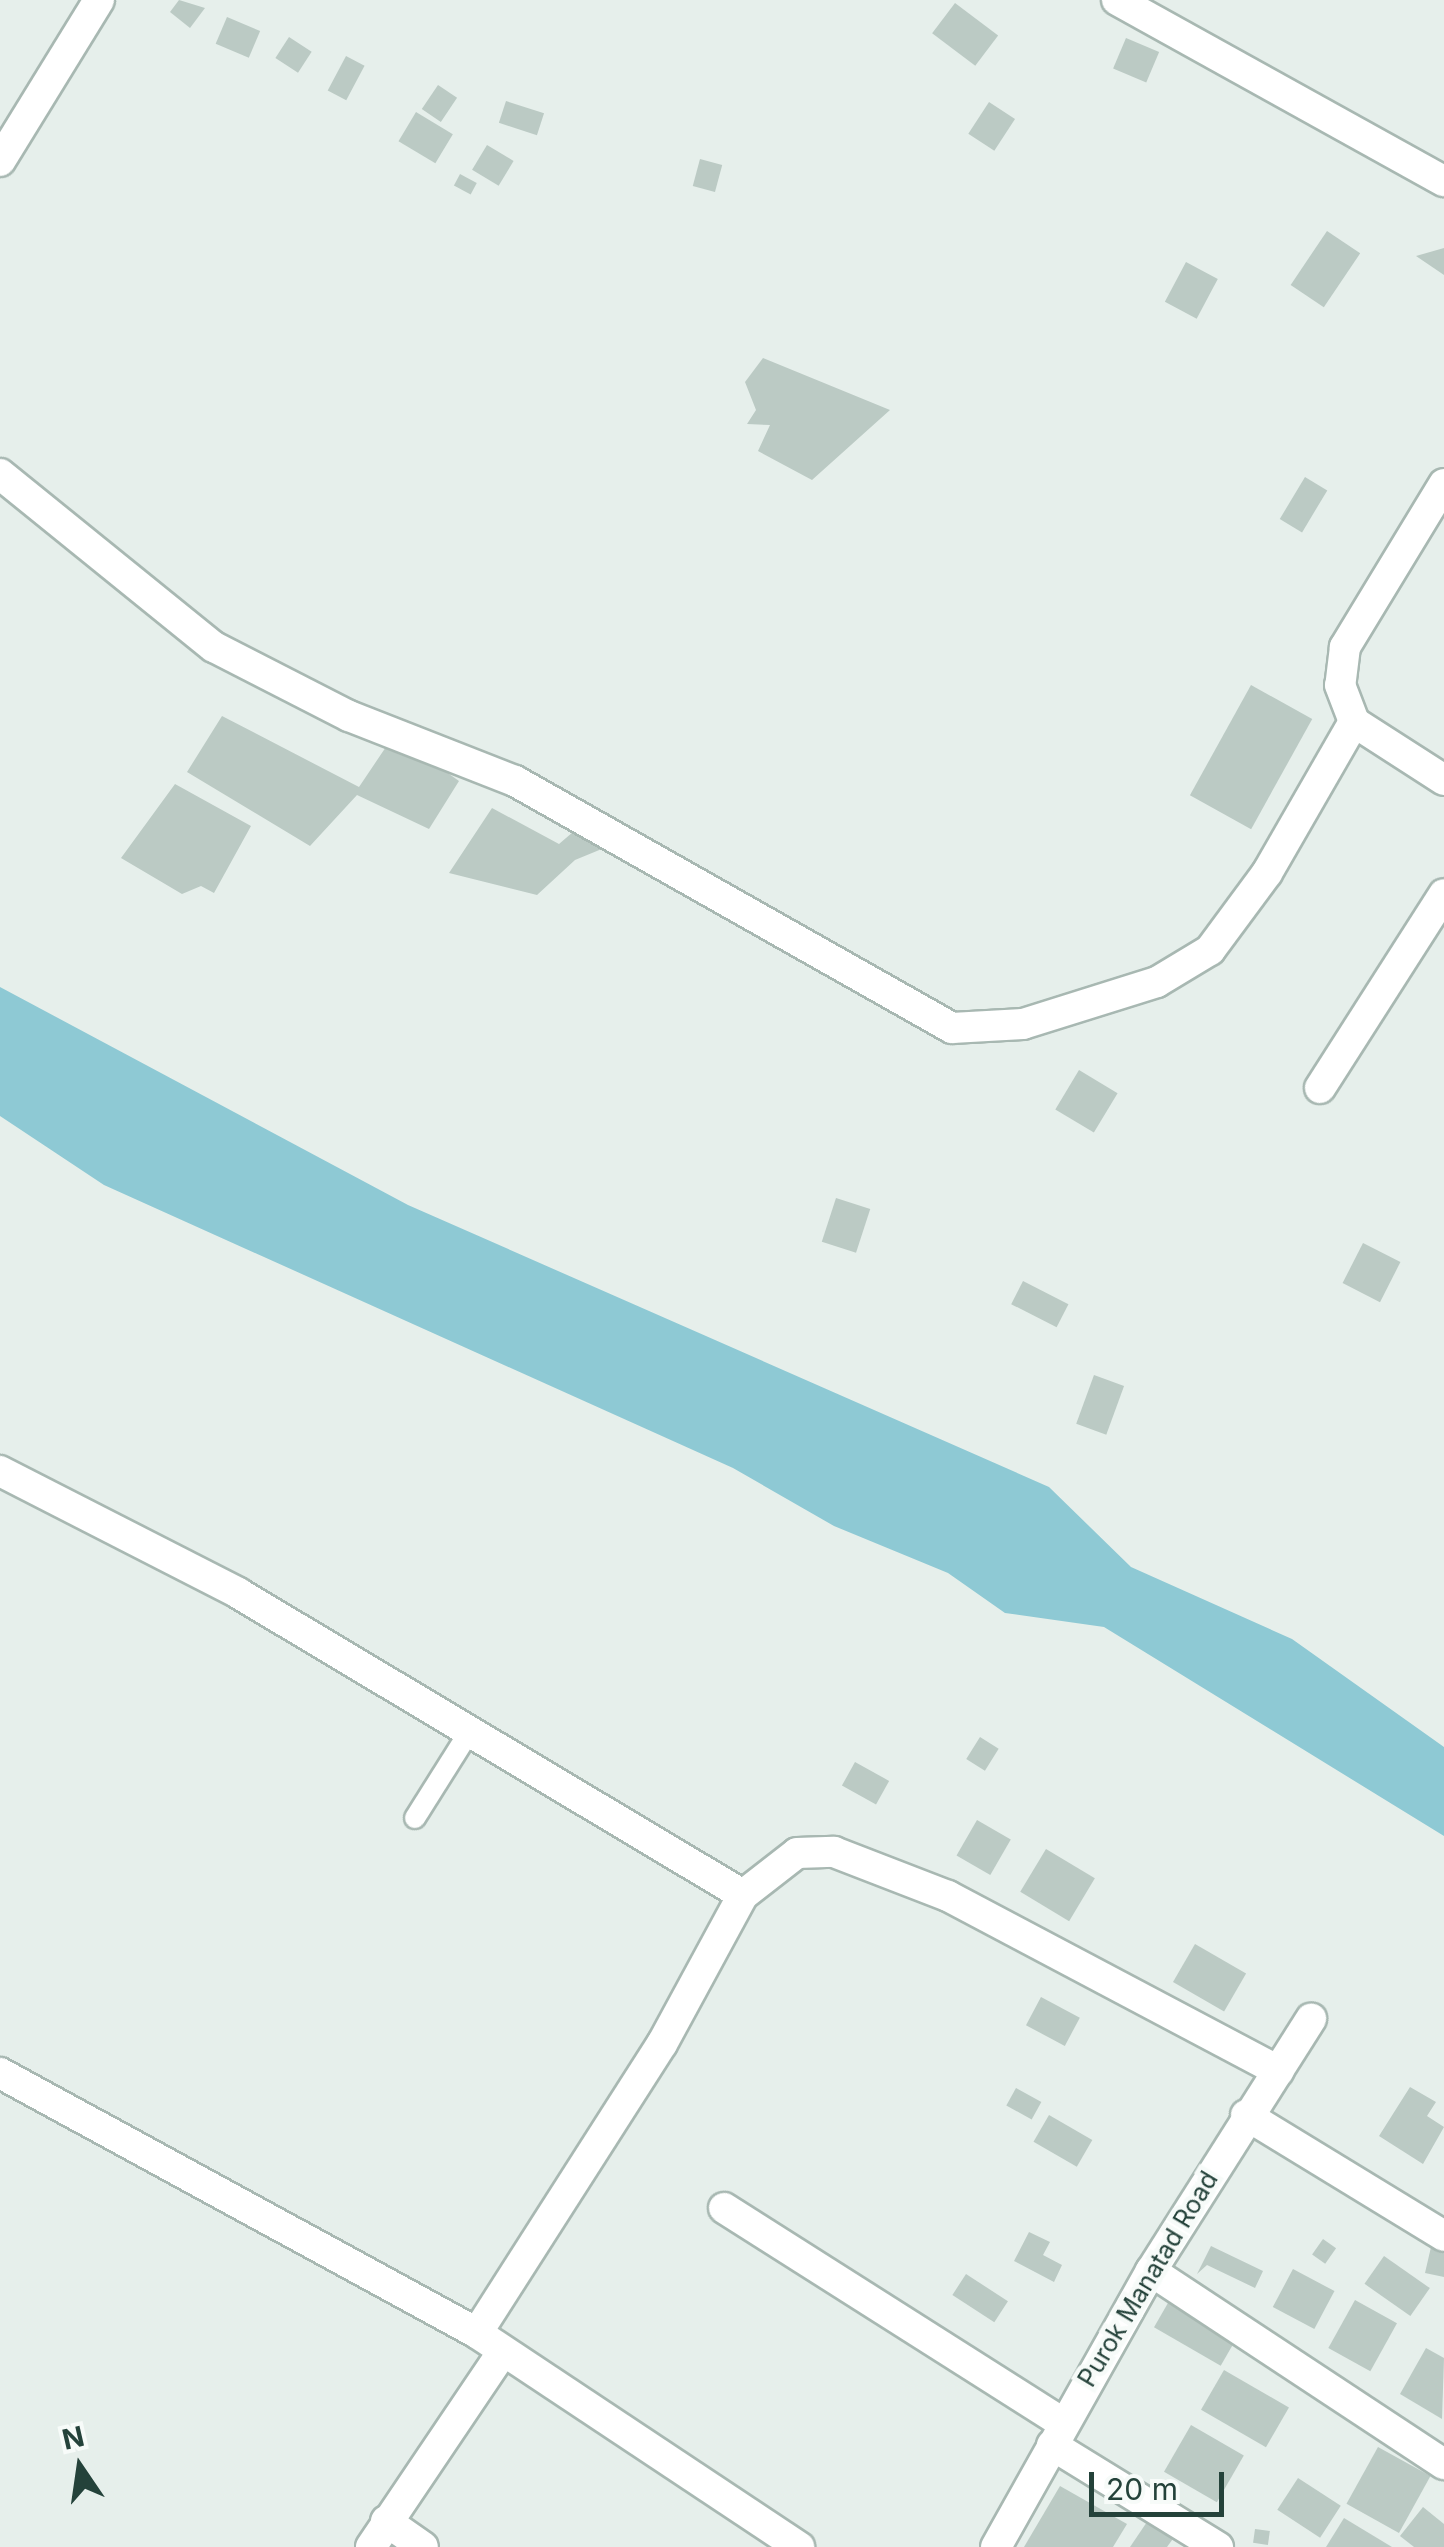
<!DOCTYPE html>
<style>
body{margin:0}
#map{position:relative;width:1444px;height:2547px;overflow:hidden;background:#e6efeb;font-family:Inter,sans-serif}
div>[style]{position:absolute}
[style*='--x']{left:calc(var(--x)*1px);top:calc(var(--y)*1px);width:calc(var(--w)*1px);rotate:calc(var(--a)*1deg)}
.water>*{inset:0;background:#8ec9d4}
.building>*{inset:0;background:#bbcac4;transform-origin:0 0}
.roads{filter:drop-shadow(2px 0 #a8b8b2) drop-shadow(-2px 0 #a8b8b2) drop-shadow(0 2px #a8b8b2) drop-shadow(0 -2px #a8b8b2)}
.lane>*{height:20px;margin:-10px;padding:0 10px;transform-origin:10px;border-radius:10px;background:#fff}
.street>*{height:30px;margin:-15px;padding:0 15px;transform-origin:15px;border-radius:15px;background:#fff}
span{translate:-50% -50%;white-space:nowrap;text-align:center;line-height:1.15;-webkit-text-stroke:9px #f7fbf9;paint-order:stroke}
.street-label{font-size:25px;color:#24423a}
.north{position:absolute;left:30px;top:2417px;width:100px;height:100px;-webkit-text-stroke:8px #f7fbf9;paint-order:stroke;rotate:347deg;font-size:28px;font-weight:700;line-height:40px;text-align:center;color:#24423a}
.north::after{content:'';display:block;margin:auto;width:35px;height:45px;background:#24423a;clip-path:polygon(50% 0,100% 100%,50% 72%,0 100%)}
.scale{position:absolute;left:1089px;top:2472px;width:135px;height:45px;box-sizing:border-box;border:5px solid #24423a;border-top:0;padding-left:12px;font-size:30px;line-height:35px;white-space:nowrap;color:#24423a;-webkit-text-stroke:8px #f7fbf9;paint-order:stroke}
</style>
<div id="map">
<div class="water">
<div style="clip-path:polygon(0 987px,408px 1205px,1049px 1487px,1131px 1567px,1292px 1639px,1444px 1747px,1444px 1836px,1104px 1627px,1005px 1613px,948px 1573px,834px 1526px,733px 1468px,104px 1185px,0 1116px)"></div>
</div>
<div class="building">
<div style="clip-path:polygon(179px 0,205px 8px,190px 28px,170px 12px)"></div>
<div style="left:955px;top:3px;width:54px;height:38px;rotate:37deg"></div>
<div style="left:227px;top:17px;width:36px;height:29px;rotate:23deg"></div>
<div style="left:289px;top:37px;width:27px;height:25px;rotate:33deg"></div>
<div style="left:1126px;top:38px;width:36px;height:33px;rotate:23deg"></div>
<div style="left:346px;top:56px;width:21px;height:39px;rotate:28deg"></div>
<div style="left:438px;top:85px;width:23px;height:29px;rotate:34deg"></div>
<div style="left:506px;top:101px;width:40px;height:23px;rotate:18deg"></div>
<div style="left:989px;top:102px;width:31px;height:38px;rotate:33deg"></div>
<div style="left:416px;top:112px;width:43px;height:34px;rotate:31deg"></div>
<div style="left:487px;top:145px;width:31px;height:29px;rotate:31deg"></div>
<div style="left:700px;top:159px;width:23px;height:28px;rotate:15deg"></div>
<div style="left:460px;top:174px;width:19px;height:13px;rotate:28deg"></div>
<div style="left:1327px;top:231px;width:40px;height:65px;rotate:34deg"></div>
<div style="clip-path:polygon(1444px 248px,1444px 275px,1416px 256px)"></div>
<div style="left:1186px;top:262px;width:36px;height:45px;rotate:28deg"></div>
<div style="clip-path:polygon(763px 358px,890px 410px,812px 480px,758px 451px,770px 425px,747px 424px,756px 410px,745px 382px)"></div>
<div style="left:1305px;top:477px;width:26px;height:49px;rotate:31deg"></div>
<div style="left:1251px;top:685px;width:70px;height:126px;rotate:29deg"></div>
<div style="clip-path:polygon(222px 716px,359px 787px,394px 735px,459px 781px,429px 829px,357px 795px,310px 846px,187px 772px)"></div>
<div style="clip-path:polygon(175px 784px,251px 826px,214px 893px,201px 886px,182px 894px,121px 858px)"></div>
<div style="clip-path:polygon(492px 808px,559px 844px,580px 826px,609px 846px,575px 860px,537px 895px,449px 873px)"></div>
<div style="left:1079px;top:1070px;width:45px;height:46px;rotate:31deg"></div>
<div style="left:836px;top:1198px;width:36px;height:46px;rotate:18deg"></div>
<div style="left:1363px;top:1243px;width:42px;height:45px;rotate:27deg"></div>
<div style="left:1023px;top:1281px;width:51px;height:26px;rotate:27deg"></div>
<div style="left:1094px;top:1375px;width:32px;height:52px;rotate:20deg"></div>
<div style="left:980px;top:1737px;width:22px;height:26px;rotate:32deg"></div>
<div style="left:855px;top:1762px;width:39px;height:27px;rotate:29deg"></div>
<div style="left:977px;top:1820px;width:39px;height:41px;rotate:30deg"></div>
<div style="left:1046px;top:1849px;width:57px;height:50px;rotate:31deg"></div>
<div style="left:1195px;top:1944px;width:59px;height:44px;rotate:30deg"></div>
<div style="left:1041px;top:1997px;width:44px;height:32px;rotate:28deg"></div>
<div style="clip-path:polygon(1410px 2087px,1436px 2102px,1427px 2116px,1444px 2127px,1423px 2164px,1379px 2136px)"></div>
<div style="left:1016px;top:2088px;width:29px;height:20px;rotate:29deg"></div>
<div style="left:1049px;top:2115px;width:50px;height:31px;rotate:30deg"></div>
<div style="clip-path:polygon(1029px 2232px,1050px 2242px,1043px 2255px,1062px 2265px,1054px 2282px,1014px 2261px)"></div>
<div style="left:1323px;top:2239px;width:16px;height:19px;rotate:35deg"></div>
<div style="clip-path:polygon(1211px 2246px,1263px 2271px,1255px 2288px,1207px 2265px,1197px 2274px)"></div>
<div style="clip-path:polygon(1431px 2247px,1444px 2250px,1444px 2277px,1425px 2273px)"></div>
<div style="left:1384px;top:2256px;width:56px;height:34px;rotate:35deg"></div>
<div style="left:1293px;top:2269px;width:47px;height:43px;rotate:28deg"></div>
<div style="left:966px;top:2274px;width:50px;height:25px;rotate:33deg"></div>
<div style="left:1172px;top:2296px;width:77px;height:36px;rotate:30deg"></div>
<div style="left:1355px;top:2300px;width:48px;height:55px;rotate:29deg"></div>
<div style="clip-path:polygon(1426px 2348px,1444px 2358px,1442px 2419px,1400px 2394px)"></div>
<div style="left:1224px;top:2370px;width:75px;height:46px;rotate:30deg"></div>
<div style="left:1191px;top:2425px;width:61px;height:54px;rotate:30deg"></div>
<div style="left:1378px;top:2447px;width:60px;height:65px;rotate:29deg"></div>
<div style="left:1298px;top:2478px;width:51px;height:38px;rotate:33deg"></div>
<div style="clip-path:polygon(1060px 2486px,1127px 2524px,1113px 2547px,1024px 2547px)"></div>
<div style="clip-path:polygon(1423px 2507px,1444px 2524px,1444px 2547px,1414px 2547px,1400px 2536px)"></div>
<div style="clip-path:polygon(1344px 2518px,1392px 2547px,1326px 2547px)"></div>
<div style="clip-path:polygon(1149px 2519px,1175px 2536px,1167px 2547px,1130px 2547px)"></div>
<div style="left:1255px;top:2529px;width:15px;height:14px;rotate:8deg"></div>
</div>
<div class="roads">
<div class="lane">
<div style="--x:415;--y:1818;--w:99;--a:-57.8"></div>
</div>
<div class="street">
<div style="--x:1117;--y:0;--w:374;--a:29"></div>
<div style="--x:0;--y:161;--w:189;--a:-58.4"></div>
<div style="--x:0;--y:474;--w:275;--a:39"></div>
<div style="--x:214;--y:647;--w:152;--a:27.1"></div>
<div style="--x:349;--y:716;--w:178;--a:21.4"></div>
<div style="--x:515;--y:781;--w:502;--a:29.48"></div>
<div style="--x:952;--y:1028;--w:71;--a:-3.2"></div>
<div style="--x:1023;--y:1024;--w:140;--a:-17.4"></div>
<div style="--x:1157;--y:982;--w:62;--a:-31.1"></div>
<div style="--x:1210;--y:950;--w:96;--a:-53.5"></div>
<div style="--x:1267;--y:873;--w:174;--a:-60.1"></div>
<div style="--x:1444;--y:484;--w:191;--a:121.3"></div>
<div style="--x:1345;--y:647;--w:38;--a:97"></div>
<div style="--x:1340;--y:685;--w:40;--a:69"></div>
<div style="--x:1354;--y:722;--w:107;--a:32.8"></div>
<div style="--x:1320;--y:1088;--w:230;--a:-57.4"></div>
<div style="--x:0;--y:1471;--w:267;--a:27.1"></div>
<div style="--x:238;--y:1593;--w:588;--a:30.88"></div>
<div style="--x:743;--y:1895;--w:68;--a:-37.9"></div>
<div style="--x:797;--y:1853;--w:37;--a:-2"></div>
<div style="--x:834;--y:1852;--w:122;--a:21.1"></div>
<div style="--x:948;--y:1896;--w:374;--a:27.9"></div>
<div style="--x:0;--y:2073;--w:543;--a:28.59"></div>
<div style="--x:477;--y:2333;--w:387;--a:33.6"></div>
<div style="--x:1246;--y:2115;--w:232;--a:31.4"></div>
<div style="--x:724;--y:2208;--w:401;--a:32.4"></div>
<div style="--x:1151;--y:2271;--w:351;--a:33.4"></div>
<div style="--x:477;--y:2333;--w:343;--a:-57.4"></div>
<div style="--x:662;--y:2044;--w:170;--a:-61.5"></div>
<div style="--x:1052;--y:2445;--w:195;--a:31.6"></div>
<div style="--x:386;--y:2521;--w:45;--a:35.1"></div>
<div style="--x:371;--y:2547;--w:236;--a:-56"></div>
<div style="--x:996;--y:2547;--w:317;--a:-60.7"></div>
<div style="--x:1151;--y:2271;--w:299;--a:-57.6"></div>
</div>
</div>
<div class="street-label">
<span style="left:1148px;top:2279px;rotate:-59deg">Purok Manatad Road</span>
</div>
<div class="north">N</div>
<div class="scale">20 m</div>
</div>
